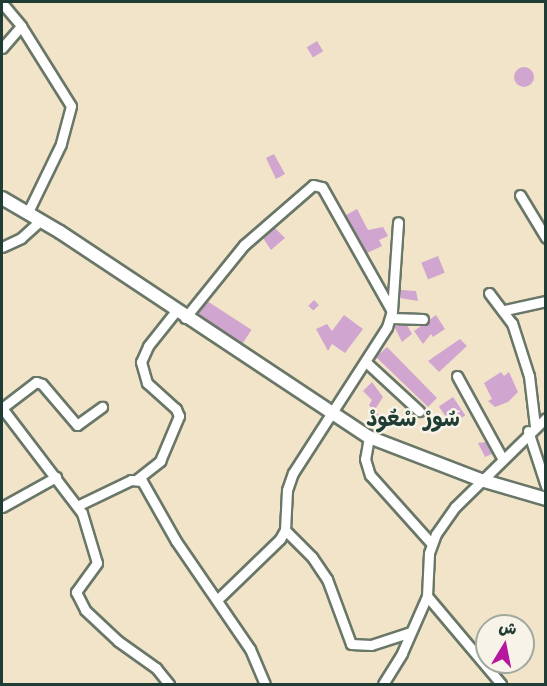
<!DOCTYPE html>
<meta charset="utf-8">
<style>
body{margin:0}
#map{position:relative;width:547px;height:686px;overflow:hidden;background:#f2e4c8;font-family:"Shantell Sans","Playpen Sans Arabic",sans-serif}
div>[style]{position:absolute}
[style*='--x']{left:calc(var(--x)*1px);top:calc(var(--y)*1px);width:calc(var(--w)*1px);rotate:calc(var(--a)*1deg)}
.building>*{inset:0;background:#d0a5d0;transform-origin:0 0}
.round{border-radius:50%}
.roads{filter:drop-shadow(2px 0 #697768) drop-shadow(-2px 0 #697768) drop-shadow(0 2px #697768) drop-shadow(0 -2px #697768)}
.street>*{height:9px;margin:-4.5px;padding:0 4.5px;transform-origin:4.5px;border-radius:4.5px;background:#fff}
.secondary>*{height:12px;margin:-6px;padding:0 6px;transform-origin:6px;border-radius:6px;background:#fff}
span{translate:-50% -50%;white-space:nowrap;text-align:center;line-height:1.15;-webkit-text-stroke:5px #f7f3e8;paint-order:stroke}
.district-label{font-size:22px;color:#1f3d34;font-weight:700}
.frame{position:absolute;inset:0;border:3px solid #1f3d34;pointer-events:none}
.north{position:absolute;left:475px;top:614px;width:60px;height:60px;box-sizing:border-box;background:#f7f3e8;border:2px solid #a1aaa0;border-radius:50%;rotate:10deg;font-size:16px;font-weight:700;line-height:24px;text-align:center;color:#1f3d34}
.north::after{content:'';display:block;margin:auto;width:21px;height:27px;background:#b5179e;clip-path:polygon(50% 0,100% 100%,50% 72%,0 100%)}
</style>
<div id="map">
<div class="building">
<div style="left:317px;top:41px;width:12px;height:12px;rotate:59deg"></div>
<div class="round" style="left:514px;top:67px;width:20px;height:20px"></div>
<div style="clip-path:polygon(274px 154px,285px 174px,276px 179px,266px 158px)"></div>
<div style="clip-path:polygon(357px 209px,368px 230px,383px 227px,388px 236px,379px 240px,382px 246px,367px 253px,346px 215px)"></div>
<div style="clip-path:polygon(275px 228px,285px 238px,271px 250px,263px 238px)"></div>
<div style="left:438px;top:256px;width:18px;height:18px;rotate:68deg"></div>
<div style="clip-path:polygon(401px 290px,416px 291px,418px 301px,400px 298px)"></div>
<div style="left:314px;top:300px;width:7px;height:8px;rotate:45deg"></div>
<div style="left:207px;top:301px;width:53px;height:16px;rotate:33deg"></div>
<div style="clip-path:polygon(344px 315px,363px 329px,345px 353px,332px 344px,328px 351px,316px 329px,327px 324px,332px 331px)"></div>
<div style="clip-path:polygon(436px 315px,445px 329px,433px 337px,431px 334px,423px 344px,414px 331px)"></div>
<div style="clip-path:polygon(407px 325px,412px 334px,402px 342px,394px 326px)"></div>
<div style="clip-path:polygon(460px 339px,467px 346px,439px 372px,428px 361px)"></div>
<div style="clip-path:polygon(387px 347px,437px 398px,428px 407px,376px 357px)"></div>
<div style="clip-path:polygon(501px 372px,504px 376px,509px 372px,518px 392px,508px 402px,495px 407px,488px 401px,492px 399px,484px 383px)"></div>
<div style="clip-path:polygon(372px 382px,383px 397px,374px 411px,369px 405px,372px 400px,363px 391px)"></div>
<div style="left:453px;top:397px;width:22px;height:17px;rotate:56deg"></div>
<div style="left:374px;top:411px;width:15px;height:12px;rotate:37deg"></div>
<div style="clip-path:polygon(486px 442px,492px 454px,485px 457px,478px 443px)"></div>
</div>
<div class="roads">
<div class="street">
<div style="--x:2;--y:3;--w:30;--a:50"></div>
<div style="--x:21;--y:26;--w:94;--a:58"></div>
<div style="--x:71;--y:106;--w:39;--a:105"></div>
<div style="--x:61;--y:144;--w:76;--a:115.9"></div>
<div style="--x:2;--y:48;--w:29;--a:-49"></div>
<div style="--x:520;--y:195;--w:50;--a:58.8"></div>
<div style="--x:2;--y:247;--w:21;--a:-25"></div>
<div style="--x:21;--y:238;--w:27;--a:-42"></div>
<div style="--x:489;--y:293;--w:38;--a:53"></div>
<div style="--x:512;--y:323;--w:56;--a:72.2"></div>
<div style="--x:529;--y:376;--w:50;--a:83.2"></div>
<div style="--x:505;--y:310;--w:42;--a:-12.4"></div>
<div style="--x:185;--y:318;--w:94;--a:-51.1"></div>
<div style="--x:244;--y:245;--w:91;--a:-41"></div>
<div style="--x:313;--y:185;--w:9;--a:13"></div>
<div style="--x:322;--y:187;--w:142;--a:60.6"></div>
<div style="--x:391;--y:318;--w:32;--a:2"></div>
<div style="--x:367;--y:363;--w:71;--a:42.7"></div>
<div style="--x:457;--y:376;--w:94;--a:61.2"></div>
<div style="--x:2;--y:408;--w:132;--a:52.7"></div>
<div style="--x:82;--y:513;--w:52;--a:73.3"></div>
<div style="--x:97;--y:563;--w:36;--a:126"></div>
<div style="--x:76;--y:592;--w:20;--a:63"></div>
<div style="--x:85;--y:610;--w:45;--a:43.2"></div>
<div style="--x:118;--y:641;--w:47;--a:35.4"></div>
<div style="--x:156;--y:668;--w:21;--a:51"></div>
<div style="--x:2;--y:408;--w:43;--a:-37.4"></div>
<div style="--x:36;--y:382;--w:6;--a:18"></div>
<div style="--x:42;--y:384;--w:54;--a:49.5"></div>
<div style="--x:77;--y:425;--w:31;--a:-36"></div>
<div style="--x:528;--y:431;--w:58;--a:71.9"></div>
<div style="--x:369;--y:437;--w:22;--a:100"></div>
<div style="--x:365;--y:459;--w:17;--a:73"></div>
<div style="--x:370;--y:475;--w:91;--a:48.1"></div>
<div style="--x:136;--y:480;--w:31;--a:-38"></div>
<div style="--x:160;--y:461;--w:49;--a:-67.1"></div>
<div style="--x:179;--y:416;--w:8;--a:-113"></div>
<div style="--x:176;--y:409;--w:39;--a:-138"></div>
<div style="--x:147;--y:383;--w:22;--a:-106"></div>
<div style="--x:141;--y:362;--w:17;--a:-66"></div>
<div style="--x:148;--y:346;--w:43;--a:-51.5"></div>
<div style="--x:77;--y:506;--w:60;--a:-25.7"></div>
<div style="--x:131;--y:480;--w:11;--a:5"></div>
<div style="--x:142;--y:481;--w:69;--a:60.5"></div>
<div style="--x:176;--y:541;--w:131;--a:55.6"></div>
<div style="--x:250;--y:649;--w:38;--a:67"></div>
<div style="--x:2;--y:507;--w:62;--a:-29.1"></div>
<div style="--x:285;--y:530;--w:38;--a:45"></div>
<div style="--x:312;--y:557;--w:27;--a:56"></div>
<div style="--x:327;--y:579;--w:69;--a:69.7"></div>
<div style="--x:351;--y:644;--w:20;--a:3"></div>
<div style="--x:371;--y:645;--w:40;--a:-18"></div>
<div style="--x:427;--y:596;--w:115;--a:49.9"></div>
<div style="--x:218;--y:599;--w:86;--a:-44.1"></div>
<div style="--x:280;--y:539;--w:10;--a:-61"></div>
<div style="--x:285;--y:530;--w:40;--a:-87.1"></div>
<div style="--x:287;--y:490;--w:18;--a:-71"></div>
<div style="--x:293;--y:473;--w:174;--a:-57.2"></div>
<div style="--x:387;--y:327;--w:17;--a:-73"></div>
<div style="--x:392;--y:311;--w:89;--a:-86.1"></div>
<div style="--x:383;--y:684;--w:36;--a:-58"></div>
<div style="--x:402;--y:653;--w:62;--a:-66.3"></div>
<div style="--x:427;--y:596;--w:43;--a:-87.3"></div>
<div style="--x:429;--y:553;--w:20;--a:-70"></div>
<div style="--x:436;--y:534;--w:33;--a:-55"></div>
<div style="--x:455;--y:507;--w:127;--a:-44.4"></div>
</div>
<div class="secondary">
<div style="--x:2;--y:198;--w:67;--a:30.4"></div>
<div style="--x:60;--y:232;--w:371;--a:33.6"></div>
<div style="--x:369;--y:437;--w:120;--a:21"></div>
<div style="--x:481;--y:480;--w:68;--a:16.3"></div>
</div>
</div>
<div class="district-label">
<span style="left:413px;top:419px">سُورْ سْعُودْ</span>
</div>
<div class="frame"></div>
<div class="north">ش</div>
</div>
